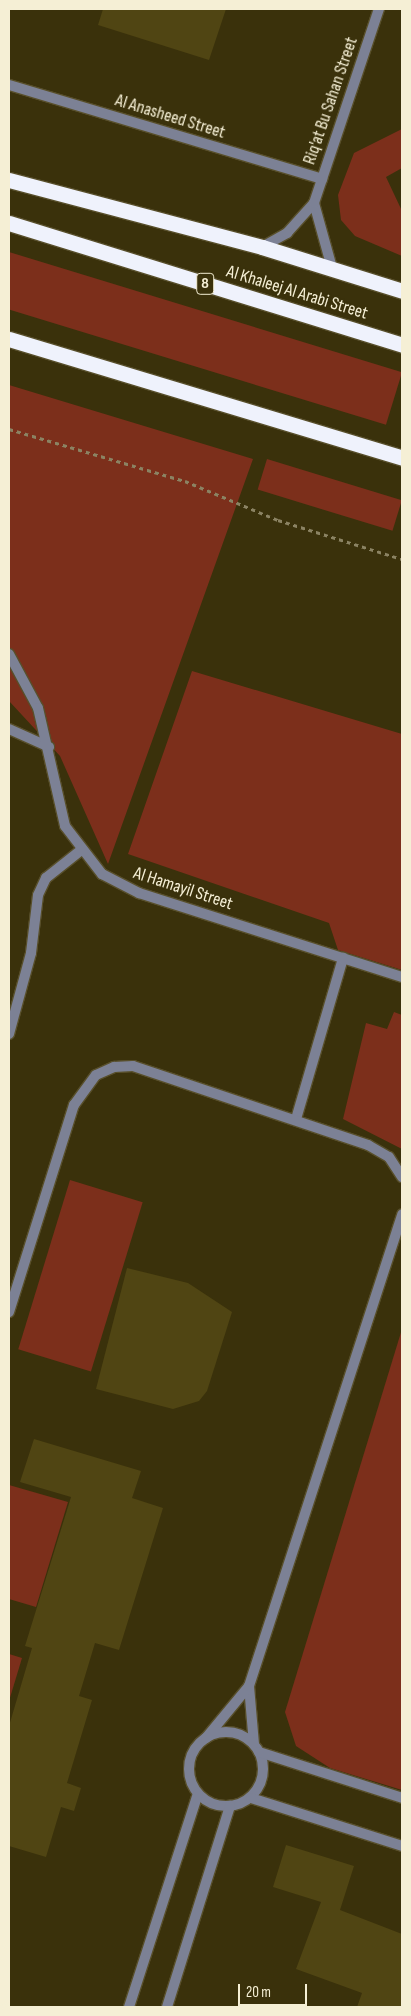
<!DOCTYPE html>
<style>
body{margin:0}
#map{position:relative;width:411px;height:2016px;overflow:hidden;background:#3a310b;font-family:"Sofia Sans Condensed",sans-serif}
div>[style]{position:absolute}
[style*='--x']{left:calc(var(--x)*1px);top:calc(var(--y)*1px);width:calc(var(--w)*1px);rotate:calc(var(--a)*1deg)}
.green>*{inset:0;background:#7c2f1b;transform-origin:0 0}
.building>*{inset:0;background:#504513}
.path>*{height:3px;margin-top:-1.5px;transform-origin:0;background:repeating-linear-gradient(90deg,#8b8363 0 4px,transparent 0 8px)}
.roads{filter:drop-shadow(1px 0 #584f2b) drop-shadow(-1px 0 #584f2b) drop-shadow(0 1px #584f2b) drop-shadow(0 -1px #584f2b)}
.lane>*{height:10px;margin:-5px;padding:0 5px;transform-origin:5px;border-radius:5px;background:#7c8195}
.lane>.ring{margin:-5px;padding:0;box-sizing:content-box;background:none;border:10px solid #7c8195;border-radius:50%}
.street>*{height:10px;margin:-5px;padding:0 5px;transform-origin:5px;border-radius:5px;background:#7c8195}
.highway>*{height:15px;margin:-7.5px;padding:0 7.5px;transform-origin:7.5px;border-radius:7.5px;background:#eff2fc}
span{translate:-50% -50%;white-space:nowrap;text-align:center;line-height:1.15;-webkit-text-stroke:4px #3a310b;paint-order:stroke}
.shield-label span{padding:1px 4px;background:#3a310b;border:1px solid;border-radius:4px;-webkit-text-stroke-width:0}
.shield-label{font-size:16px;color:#f5efd5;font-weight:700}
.street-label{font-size:18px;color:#f5efd5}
.frame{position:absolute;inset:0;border:10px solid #f5efd5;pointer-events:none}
.scale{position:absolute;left:238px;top:1984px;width:69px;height:22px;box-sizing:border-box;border:2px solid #f5efd5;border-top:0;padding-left:6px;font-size:15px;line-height:18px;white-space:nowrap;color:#f5efd5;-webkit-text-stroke:4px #3a310b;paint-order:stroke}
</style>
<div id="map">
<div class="green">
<div style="clip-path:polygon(402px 129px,402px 168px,386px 177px,402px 211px,402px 256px,355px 236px,341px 220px,338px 195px,354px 153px)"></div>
<div style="left:9px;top:252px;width:411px;height:55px;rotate:17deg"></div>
<div style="clip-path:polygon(9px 385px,253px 459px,108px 864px,60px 756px,9px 701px)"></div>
<div style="left:267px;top:459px;width:141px;height:32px;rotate:17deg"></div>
<div style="clip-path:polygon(192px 671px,402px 734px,402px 970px,338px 950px,329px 923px,128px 854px)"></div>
<div style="clip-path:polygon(394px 1012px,402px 1015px,402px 1149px,343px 1119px,366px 1023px,387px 1029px)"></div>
<div style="left:70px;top:1180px;width:76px;height:177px;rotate:17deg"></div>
<div style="clip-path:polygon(402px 1329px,402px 1790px,330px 1768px,296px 1746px,285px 1712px)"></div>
<div style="clip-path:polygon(9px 1485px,68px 1502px,36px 1607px,9px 1599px)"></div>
<div style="clip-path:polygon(9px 1654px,22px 1658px,9px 1701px)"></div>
</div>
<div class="building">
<div style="clip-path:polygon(103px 9px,226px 9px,209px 60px,98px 25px)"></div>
<div style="clip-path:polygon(127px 1268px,188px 1283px,232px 1312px,207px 1391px,199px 1401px,173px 1409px,96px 1389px)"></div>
<div style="clip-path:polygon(34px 1439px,141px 1471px,132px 1498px,163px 1508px,119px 1650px,95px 1643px,79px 1696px,92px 1700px,67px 1783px,81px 1788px,74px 1811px,61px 1807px,46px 1857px,9px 1846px,9px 1726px,32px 1648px,25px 1646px,71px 1497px,20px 1482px)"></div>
<div style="clip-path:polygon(286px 1845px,354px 1866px,340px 1910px,402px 1934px,402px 2007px,357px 2007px,362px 1993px,296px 1969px,321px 1902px,273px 1887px)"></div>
</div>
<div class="path">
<div style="--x:9;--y:429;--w:184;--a:16.5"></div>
<div style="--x:185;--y:481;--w:101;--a:22.8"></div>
<div style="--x:278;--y:520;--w:130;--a:17.5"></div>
</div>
<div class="roads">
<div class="lane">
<div style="--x:9;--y:729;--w:44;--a:24.2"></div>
<div style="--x:9;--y:1034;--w:84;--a:-74.8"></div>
<div style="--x:31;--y:953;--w:58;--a:-83.1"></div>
<div style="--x:38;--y:895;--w:19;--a:-65"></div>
<div style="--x:46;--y:878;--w:43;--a:-38.5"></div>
<div style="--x:296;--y:1119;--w:168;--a:-73.7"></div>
<div style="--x:9;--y:1312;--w:217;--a:-72.6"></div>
<div style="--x:74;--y:1105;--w:37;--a:-54"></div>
<div style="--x:96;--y:1075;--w:20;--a:-24"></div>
<div style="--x:114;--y:1067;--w:19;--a:-3"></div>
<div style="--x:133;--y:1066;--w:248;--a:18.6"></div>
<div style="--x:368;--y:1145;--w:24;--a:30"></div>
<div style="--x:389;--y:1157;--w:24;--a:57"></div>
<div style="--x:249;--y:1686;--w:58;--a:85.1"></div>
<div class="ring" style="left:189px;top:1732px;width:64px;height:64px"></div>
<div style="--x:206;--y:1738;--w:67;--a:-50.4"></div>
<div style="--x:249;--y:1686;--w:496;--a:-72"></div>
<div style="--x:259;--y:1752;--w:150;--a:17.8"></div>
<div style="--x:251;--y:1798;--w:158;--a:17.6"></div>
<div style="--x:129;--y:2007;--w:224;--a:-72.1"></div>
<div style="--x:167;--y:2007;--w:211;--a:-72.6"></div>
</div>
<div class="street">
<div style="--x:9;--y:85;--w:327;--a:16.7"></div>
<div style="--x:314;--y:203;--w:67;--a:74.5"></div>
<div style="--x:262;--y:247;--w:29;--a:-29"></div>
<div style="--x:287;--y:233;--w:40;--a:-48"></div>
<div style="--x:314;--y:203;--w:205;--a:-71.5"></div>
<div style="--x:9;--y:654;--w:61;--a:61.8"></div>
<div style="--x:38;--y:708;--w:121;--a:77.1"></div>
<div style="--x:65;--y:826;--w:61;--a:52.4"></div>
<div style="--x:102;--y:874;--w:42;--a:27.2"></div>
<div style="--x:139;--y:893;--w:276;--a:17.7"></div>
</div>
<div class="highway">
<div style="--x:9;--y:180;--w:262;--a:14.8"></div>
<div style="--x:262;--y:247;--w:147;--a:17.4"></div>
<div style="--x:9;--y:223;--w:412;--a:17.2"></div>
<div style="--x:9;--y:339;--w:411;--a:16.8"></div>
</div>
</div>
<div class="shield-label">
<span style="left:205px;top:284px">8</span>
</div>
<div class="street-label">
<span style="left:331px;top:101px;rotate:-71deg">Riq'at Bu Sahan Street</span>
<span style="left:170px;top:117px;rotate:17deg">Al Anasheed Street</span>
<span style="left:297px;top:293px;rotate:17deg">Al Khaleej Al Arabi Street</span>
<span style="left:183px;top:889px;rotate:18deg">Al Hamayil Street</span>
</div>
<div class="frame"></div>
<div class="scale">20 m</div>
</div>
